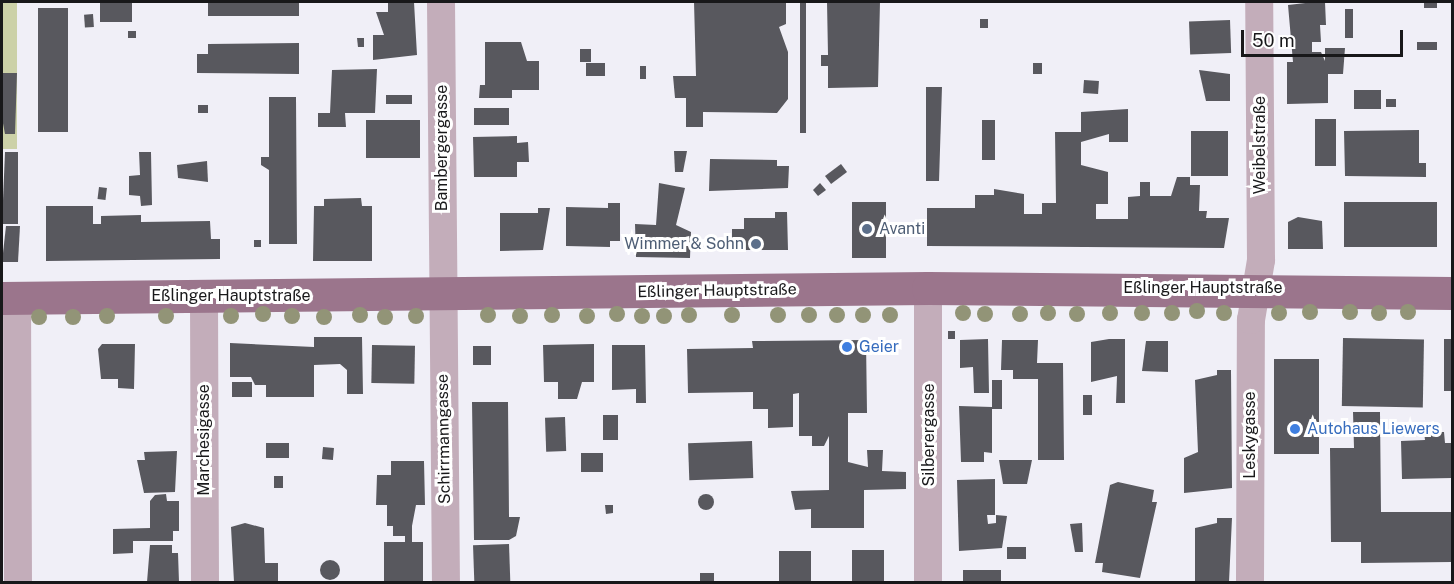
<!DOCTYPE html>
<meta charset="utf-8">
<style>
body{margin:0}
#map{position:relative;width:1454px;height:584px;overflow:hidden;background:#f0eff7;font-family:"Public Sans",sans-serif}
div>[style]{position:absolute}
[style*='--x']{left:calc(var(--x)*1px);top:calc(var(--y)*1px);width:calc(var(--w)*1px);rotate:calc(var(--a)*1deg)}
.green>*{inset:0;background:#ccd1a8;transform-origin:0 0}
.building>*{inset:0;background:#58585e;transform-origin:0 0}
.round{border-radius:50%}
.minor>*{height:28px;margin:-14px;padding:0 14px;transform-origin:14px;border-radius:14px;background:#c3adba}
.major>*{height:33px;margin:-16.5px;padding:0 16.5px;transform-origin:16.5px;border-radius:16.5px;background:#9b758c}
.trees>*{width:16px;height:16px;margin:-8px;border-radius:50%;background:#929477}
.dots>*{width:16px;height:16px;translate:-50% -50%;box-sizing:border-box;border:3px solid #fff;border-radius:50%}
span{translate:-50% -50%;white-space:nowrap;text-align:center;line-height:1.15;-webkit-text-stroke:6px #fff;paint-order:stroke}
.street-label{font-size:16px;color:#18181a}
.service-label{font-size:16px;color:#4e5e75}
.left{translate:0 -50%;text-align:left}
.right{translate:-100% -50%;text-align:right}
.shop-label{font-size:16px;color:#366cbe}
.frame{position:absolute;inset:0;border:3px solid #18181a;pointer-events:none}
.scale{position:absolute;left:1241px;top:30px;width:162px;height:27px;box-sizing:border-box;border:3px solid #18181a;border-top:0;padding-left:8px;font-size:18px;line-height:21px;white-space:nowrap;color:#18181a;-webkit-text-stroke:4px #fff;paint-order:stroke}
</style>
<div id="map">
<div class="green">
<div style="left:2px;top:2px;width:15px;height:147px"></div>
</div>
<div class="building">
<div style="left:100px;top:2px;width:32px;height:20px"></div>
<div style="left:208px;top:2px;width:91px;height:14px"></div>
<div style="clip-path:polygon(388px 2px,414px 2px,417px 55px,373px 60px,373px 35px,384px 35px,376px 12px,388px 12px)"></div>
<div style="clip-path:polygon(694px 2px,786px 2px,786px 24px,779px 27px,788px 52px,788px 99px,777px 113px,703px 112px,703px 127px,686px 127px,686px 98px,675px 98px,673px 76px,696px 76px)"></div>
<div style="left:800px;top:2px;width:6px;height:131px"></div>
<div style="clip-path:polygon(827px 2px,880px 2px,878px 87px,828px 88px,828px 66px,821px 66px,821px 55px,828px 55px)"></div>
<div style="clip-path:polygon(1314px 2px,1325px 2px,1326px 25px,1320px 25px,1321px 42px,1312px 42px,1312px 52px,1321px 52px,1325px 61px,1325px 48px,1345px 48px,1343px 74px,1328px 74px,1328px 103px,1287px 104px,1287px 62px,1293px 62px,1288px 5px)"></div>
<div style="left:1424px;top:2px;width:13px;height:6px"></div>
<div style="left:38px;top:8px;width:30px;height:124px"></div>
<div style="left:1345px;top:9px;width:8px;height:29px"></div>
<div style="left:93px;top:14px;width:13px;height:9px;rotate:86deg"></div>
<div style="left:980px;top:19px;width:8px;height:9px"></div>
<div style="left:1230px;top:20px;width:33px;height:41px;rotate:88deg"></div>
<div style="left:128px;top:31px;width:8px;height:7px"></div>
<div style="clip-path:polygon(357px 38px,364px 38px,364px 47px,358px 47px)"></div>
<div style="clip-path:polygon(485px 42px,521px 42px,527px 61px,539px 61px,539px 90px,512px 90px,512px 98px,479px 98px,480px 85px,485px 85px)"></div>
<div style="left:1417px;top:42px;width:20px;height:8px"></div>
<div style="clip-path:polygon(299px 43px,299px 74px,197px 73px,197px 54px,208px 54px,208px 44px)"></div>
<div style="left:580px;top:49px;width:11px;height:13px"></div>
<div style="left:586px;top:63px;width:19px;height:13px"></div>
<div style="left:1033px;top:63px;width:9px;height:11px"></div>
<div style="left:640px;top:66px;width:6px;height:13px"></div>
<div style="clip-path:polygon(377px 69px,375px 113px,345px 113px,346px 127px,318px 127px,318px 113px,330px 113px,332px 70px)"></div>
<div style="clip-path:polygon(1199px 70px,1230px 74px,1230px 101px,1206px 101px)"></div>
<div style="clip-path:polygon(2px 73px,17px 73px,15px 134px,5px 134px,2px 118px)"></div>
<div style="left:1084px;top:80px;width:15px;height:13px;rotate:4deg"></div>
<div style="clip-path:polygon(926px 87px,942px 87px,939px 181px,926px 181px)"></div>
<div style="left:1354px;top:90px;width:27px;height:19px"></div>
<div style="left:386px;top:95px;width:26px;height:9px"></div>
<div style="clip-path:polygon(269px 97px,296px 97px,297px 244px,269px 244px,269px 170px,261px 165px,261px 157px,269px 157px)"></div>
<div style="left:1386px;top:99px;width:10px;height:8px"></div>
<div style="left:198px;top:105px;width:10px;height:8px"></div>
<div style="left:474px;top:108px;width:35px;height:17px"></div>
<div style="clip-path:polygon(1128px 109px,1128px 142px,1109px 142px,1109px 134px,1081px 142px,1081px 165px,1108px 172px,1108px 204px,1096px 204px,1096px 219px,1128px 219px,1128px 197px,1140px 196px,1140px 182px,1150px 182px,1150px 196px,1171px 196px,1177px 177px,1190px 177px,1190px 185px,1200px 185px,1199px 211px,1207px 211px,1206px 218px,1229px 218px,1224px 248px,927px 246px,927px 208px,975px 208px,975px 195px,994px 195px,994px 189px,1024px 194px,1024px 214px,1042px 214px,1042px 203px,1056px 203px,1055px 132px,1081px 132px,1081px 112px)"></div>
<div style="left:1315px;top:119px;width:21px;height:47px"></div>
<div style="left:366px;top:120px;width:54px;height:38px"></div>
<div style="left:982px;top:120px;width:13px;height:40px"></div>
<div style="clip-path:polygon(1419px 130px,1419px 163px,1426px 163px,1426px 177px,1345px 176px,1344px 131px)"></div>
<div style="left:1191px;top:131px;width:37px;height:45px"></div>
<div style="clip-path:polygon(517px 136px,517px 143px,528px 142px,529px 162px,517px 162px,517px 177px,474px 177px,473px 137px)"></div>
<div style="clip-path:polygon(674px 151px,687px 151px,683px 172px,675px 172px)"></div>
<div style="clip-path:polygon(5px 152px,18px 152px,18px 224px,2px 224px)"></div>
<div style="clip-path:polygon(139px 152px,151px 152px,152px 205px,141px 206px,140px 196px,129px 195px,129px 176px,140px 175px)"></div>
<div style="clip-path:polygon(710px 159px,777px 160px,777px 166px,789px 166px,788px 188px,709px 191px)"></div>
<div style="clip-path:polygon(207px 161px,208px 182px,178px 178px,177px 165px)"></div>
<div style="left:841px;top:164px;width:10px;height:20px;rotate:53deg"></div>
<div style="clip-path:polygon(659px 183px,685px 188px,676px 225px,691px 232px,690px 258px,636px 257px,635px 224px,656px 225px)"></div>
<div style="clip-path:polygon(820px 183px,826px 190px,818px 196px,813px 190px)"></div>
<div style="left:99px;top:187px;width:8px;height:12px;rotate:7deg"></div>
<div style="clip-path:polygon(361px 198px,362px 206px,372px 206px,372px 261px,313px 261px,314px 206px,324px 206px,324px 199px)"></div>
<div style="left:852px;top:202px;width:34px;height:56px"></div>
<div style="left:1344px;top:202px;width:93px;height:45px"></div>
<div style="clip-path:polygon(608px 203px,620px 203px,620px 241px,610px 241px,610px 247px,566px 246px,566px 207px,608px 208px)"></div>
<div style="clip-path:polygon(46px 206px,93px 206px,93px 224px,101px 224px,101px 216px,141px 215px,141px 222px,210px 221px,211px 239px,220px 239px,220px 259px,46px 261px)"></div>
<div style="clip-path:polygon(538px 208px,550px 208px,543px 250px,500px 251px,500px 213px,538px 213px)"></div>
<div style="clip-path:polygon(775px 212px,787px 212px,788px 250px,740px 250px,732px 245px,732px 229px,744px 229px,744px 218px,775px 218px)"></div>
<div style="clip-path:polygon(1298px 217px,1322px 221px,1323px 249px,1288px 249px,1288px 222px)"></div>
<div style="clip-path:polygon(6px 226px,20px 226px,18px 262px,2px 262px)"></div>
<div style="left:254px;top:240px;width:7px;height:7px"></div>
<div style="left:948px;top:331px;width:7px;height:8px"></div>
<div style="clip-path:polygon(314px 337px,362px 337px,363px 394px,347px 394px,347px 370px,340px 364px,314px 365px,314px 397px,266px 397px,266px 385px,255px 385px,251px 377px,230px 377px,230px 343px,314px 347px)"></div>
<div style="left:1343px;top:338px;width:81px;height:68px;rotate:1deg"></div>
<div style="clip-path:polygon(988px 339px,989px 393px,974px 393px,973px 367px,960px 368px,960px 340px)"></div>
<div style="clip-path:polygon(1109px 339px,1125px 339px,1125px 403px,1116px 403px,1117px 376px,1091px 382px,1091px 342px)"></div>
<div style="left:1444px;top:339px;width:8px;height:52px"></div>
<div style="clip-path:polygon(866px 340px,867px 413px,848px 413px,848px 462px,868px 467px,867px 450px,883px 450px,882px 471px,906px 472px,906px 489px,864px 490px,864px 528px,811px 528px,811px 509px,795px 510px,791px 491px,829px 490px,829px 436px,824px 446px,812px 446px,812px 436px,799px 436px,799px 393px,793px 394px,793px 427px,768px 428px,768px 409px,753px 409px,753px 392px,688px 393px,687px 349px,753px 348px,752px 341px)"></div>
<div style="clip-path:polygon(1002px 340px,1038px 340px,1037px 363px,1063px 363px,1064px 460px,1038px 460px,1038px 379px,1013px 379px,1013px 370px,1001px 370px)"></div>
<div style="clip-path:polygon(1146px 341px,1168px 341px,1168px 372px,1142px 371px)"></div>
<div style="clip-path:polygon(102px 344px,135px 344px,134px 389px,118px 388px,118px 379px,101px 379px,98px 349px)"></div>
<div style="clip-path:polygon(594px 344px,594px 382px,582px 382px,577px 399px,558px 399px,558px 382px,544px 382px,543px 345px)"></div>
<div style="left:372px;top:345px;width:43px;height:38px;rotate:1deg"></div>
<div style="clip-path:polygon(612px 345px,645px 345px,646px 403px,636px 403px,636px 389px,612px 390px)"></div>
<div style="left:473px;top:346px;width:18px;height:19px"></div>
<div style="left:1274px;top:359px;width:45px;height:95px"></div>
<div style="clip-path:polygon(1217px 370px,1231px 370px,1232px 488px,1184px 493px,1184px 458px,1198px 452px,1195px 380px,1217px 375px)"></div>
<div style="clip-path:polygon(992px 380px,1002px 380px,1002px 409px,992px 409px,992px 453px,984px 452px,984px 462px,961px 462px,959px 406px,992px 407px)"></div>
<div style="left:232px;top:382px;width:20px;height:15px"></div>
<div style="left:1083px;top:395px;width:9px;height:20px"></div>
<div style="clip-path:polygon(472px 402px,508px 402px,509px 517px,520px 517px,516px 536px,509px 540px,474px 540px)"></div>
<div style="clip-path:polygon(1353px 412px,1380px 412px,1381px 512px,1452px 512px,1452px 562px,1361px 563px,1361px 542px,1331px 542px,1330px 448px,1354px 448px)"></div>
<div style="left:603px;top:415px;width:15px;height:25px"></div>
<div style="left:565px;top:417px;width:34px;height:20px;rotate:88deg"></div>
<div style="clip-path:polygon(1424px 432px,1444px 432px,1445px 443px,1452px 443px,1452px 478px,1402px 479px,1401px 441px,1425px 440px)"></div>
<div style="left:752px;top:441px;width:37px;height:64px;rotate:88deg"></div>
<div style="left:266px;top:443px;width:23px;height:15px"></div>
<div style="left:323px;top:447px;width:11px;height:12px;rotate:5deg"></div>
<div style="clip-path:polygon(177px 451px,175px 492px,144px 493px,137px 460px,145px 460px,144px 452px)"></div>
<div style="left:581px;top:453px;width:22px;height:19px"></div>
<div style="clip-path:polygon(999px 460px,1032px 460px,1027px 484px,1003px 484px)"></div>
<div style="clip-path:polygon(391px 461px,424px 461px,425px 505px,416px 505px,412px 526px,412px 542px,423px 542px,423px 582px,384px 582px,384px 542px,405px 542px,405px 536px,393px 536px,393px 526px,387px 526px,387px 505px,376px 505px,377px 475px,391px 475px)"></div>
<div style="left:274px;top:476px;width:9px;height:12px"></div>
<div style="clip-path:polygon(995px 479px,995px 515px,987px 515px,988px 524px,996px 523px,996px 515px,1007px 516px,1002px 548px,959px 551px,957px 480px)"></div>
<div style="clip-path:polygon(1118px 482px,1154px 490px,1152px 502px,1157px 502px,1140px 578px,1102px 572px,1103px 563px,1095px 563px,1110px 485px)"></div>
<div class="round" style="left:698px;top:494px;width:16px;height:16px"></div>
<div style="clip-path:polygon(166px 494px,167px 501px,179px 501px,179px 531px,173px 531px,173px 541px,133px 541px,133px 553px,113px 554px,113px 529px,150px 528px,150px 501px,155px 495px)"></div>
<div style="clip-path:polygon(605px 505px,613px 505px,613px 513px,606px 514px)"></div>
<div style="clip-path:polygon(1217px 518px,1232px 518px,1229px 582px,1195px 582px,1195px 528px,1217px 523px)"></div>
<div style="clip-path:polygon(245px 523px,264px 528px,265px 563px,278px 563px,278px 582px,234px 582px,231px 527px)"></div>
<div style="clip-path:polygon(1082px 523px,1083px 552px,1075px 552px,1070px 524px)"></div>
<div style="left:509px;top:544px;width:38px;height:36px;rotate:88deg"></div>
<div style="clip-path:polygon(150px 545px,172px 545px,172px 553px,178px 553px,179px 582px,147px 582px)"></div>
<div style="left:1007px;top:547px;width:19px;height:12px"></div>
<div style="left:852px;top:550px;width:32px;height:32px"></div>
<div style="left:779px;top:551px;width:32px;height:31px"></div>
<div class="round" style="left:320px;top:560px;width:20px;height:20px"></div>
<div style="left:963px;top:570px;width:38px;height:12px"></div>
<div style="left:700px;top:573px;width:14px;height:9px"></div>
</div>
<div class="minor">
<div style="--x:441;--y:2;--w:580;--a:89.51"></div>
<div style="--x:17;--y:297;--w:285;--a:89.8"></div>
<div style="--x:204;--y:297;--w:285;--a:89.8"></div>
<div style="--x:928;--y:582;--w:294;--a:-90"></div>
<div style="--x:1250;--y:582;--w:262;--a:-89.8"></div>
<div style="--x:1251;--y:320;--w:61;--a:-80.5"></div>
<div style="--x:1261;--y:260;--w:258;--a:-90.4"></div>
</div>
<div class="major">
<div style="--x:2;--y:298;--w:926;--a:-0.62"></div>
<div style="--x:928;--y:288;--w:524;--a:0.55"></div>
</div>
<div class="trees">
<div style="left:1197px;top:311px"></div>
<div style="left:1310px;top:312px"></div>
<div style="left:1350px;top:312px"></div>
<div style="left:1408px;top:312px"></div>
<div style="left:963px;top:313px"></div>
<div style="left:1048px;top:313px"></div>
<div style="left:1110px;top:313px"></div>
<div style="left:1142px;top:313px"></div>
<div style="left:1172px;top:313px"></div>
<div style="left:1224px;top:313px"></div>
<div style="left:1279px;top:313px"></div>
<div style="left:1379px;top:313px"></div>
<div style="left:263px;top:314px"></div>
<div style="left:617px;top:314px"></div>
<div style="left:985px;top:314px"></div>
<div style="left:1020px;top:314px"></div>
<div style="left:1077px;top:314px"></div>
<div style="left:360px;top:315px"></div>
<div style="left:488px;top:315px"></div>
<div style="left:552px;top:315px"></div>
<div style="left:689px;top:315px"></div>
<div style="left:732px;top:315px"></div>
<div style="left:778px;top:315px"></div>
<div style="left:809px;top:315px"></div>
<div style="left:837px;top:315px"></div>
<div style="left:863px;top:315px"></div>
<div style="left:890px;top:315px"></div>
<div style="left:107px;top:316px"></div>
<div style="left:166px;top:316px"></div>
<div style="left:231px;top:316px"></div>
<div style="left:292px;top:316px"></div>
<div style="left:416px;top:316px"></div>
<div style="left:520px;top:316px"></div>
<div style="left:587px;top:316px"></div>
<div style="left:642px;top:316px"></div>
<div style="left:664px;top:316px"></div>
<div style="left:39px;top:317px"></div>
<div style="left:73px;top:317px"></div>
<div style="left:324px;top:317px"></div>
<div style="left:385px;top:317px"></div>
</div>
<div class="dots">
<div style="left:867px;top:229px;background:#5c6f8a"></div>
<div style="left:756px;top:244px;background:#5c6f8a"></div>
<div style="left:847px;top:347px;background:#3f7fe0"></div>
<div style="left:1295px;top:429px;background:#3f7fe0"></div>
</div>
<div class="street-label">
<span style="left:1260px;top:145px;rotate:-90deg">Weibelstraße</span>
<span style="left:442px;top:148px;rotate:-90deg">Bambergergasse</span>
<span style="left:1203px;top:288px">Eßlinger Hauptstraße</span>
<span style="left:717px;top:291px;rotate:-1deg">Eßlinger Hauptstraße</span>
<span style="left:231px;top:296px">Eßlinger Hauptstraße</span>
<span style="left:929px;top:435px;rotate:-90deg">Silberergasse</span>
<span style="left:1250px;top:435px;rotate:-90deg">Leskygasse</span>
<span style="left:444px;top:439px;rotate:-91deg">Schirrmanngasse</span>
<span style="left:204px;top:440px;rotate:-90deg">Marchesigasse</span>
</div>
<div class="service-label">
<span class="left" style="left:879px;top:229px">Avanti</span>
<span class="right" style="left:744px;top:244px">Wimmer &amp; Sohn</span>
</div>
<div class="shop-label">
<span class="left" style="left:859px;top:347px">Geier</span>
<span class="left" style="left:1307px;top:429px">Autohaus Liewers</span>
</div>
<div class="frame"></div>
<div class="scale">50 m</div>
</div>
